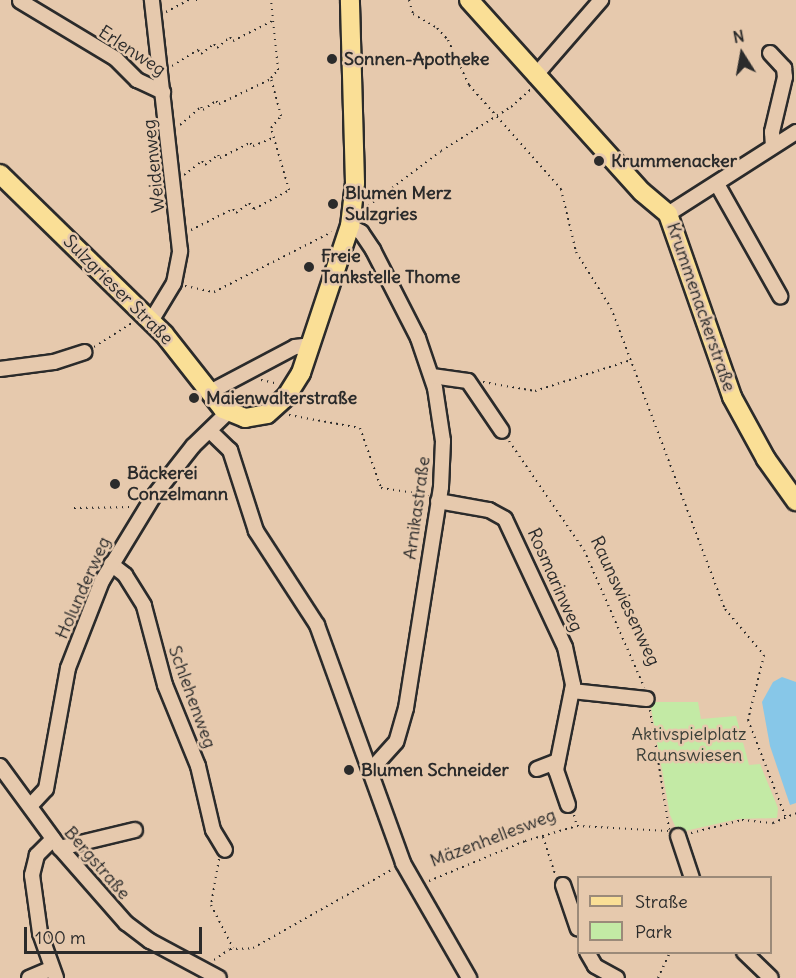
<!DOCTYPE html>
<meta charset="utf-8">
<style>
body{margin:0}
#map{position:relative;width:796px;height:978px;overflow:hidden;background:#e6c9ad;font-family:Delius,sans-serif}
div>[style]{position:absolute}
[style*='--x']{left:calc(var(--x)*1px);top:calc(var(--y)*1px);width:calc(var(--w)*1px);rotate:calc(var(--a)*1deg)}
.green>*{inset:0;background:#c3eaa5}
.water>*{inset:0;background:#87c7e8}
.path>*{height:2px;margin-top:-1px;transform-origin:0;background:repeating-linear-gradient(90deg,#2b2b2b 0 1.5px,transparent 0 6px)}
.roads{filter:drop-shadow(2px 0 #2b2b2b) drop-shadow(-2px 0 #2b2b2b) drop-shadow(0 2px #2b2b2b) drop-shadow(0 -2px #2b2b2b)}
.minor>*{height:14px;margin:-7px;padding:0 7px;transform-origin:7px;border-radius:7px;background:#e6c9ad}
.major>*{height:18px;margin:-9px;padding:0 9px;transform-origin:9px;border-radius:9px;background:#fadf96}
.dots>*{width:16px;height:16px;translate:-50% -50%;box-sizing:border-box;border:3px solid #e6c9ad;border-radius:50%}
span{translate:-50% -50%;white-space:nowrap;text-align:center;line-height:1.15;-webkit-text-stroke:5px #e6c9ad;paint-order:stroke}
.street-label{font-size:18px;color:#2b2b2b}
.poi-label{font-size:18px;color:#2b2b2b;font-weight:700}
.left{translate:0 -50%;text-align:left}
.park-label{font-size:18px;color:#3a3e37}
.legend{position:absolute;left:577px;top:876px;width:195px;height:78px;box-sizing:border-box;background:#e6c9ad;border:2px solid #9b8a79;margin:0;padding:8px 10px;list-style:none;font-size:18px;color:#2b2b2b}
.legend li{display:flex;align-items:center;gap:12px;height:30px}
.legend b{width:30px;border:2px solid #9b8a79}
.north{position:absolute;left:712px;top:24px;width:60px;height:60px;-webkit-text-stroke:4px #e6c9ad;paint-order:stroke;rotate:349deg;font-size:16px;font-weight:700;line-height:24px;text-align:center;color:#2b2b2b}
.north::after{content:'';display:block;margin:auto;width:21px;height:27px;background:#2b2b2b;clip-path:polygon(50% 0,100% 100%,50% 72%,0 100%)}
.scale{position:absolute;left:24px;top:927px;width:178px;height:27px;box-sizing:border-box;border:3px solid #2b2b2b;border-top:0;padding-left:8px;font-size:18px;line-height:21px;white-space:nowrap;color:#2b2b2b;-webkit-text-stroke:4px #e6c9ad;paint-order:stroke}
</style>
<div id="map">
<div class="green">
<div style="clip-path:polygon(650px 702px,698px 702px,701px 719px,736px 716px,749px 765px,760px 764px,778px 808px,777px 818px,738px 819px,685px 831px,676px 828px,670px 815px)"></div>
</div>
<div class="water">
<div style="clip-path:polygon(782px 677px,796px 682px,796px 803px,790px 805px,770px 746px,762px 702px,773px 682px)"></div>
</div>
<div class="path">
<div style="--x:196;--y:0;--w:1;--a:0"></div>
<div style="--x:409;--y:0;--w:15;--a:74"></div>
<div style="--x:413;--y:14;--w:28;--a:30"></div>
<div style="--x:437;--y:28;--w:16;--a:47"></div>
<div style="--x:448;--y:40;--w:50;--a:65"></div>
<div style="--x:469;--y:85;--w:139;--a:48.5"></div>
<div style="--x:561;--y:189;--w:65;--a:76.6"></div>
<div style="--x:576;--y:252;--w:66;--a:58"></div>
<div style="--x:611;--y:308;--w:322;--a:69.3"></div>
<div style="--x:725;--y:609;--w:60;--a:49.7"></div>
<div style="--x:764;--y:655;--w:67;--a:103.8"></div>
<div style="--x:748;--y:720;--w:105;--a:68.8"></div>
<div style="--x:166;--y:12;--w:26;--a:-28"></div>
<div style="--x:172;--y:66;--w:31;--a:-32"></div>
<div style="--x:198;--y:50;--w:5;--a:53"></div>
<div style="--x:201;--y:54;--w:16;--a:-38"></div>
<div style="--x:214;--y:44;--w:5;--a:53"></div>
<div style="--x:217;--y:48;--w:17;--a:-40"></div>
<div style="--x:230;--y:37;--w:5;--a:53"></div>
<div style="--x:233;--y:41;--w:46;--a:-27.1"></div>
<div style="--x:180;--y:125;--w:28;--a:-41"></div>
<div style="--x:201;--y:107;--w:4;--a:56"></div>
<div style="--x:203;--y:110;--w:16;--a:-35"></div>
<div style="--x:216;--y:101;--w:4;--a:45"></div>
<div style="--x:219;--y:104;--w:58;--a:-25.7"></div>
<div style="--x:184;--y:175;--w:23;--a:-38"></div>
<div style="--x:202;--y:161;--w:5;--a:53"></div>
<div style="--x:205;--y:165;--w:16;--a:-38"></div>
<div style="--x:218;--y:155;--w:4;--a:56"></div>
<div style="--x:220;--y:158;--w:34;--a:-27"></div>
<div style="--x:250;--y:143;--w:4;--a:45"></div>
<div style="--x:253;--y:146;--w:22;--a:-22"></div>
<div style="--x:368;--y:206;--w:91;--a:-37"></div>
<div style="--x:441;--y:151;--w:83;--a:-32.2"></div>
<div style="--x:511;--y:107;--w:27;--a:-42"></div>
<div style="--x:191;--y:230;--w:47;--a:-26.6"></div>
<div style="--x:233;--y:209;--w:5;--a:53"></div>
<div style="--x:236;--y:213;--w:16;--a:-38"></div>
<div style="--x:249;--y:203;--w:8;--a:50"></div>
<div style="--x:254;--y:209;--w:40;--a:-28"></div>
<div style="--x:289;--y:190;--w:65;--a:-106.2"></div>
<div style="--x:271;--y:128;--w:16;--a:-50"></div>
<div style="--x:281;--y:116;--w:39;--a:-105"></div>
<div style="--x:271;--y:78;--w:11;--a:-49"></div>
<div style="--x:278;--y:70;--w:70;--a:-95.7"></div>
<div style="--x:185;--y:286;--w:30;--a:12"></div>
<div style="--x:214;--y:292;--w:132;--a:-27"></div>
<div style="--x:94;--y:347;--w:45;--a:-32.3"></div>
<div style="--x:261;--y:380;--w:17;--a:13"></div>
<div style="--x:483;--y:382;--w:53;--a:9.8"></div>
<div style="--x:535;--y:391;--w:101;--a:-17.9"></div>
<div style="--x:289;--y:415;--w:72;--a:10.4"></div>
<div style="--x:360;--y:428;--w:64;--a:70.7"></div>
<div style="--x:381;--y:488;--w:48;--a:8.5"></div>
<div style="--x:509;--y:441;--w:132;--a:55.5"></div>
<div style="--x:584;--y:550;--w:150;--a:66.3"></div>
<div style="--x:74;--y:508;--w:57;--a:-1"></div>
<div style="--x:650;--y:710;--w:121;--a:80.9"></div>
<div style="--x:574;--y:815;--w:11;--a:75"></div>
<div style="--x:691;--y:833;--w:53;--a:-14.3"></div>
<div style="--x:742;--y:820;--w:31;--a:6"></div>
<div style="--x:773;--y:823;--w:25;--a:-23"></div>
<div style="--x:543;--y:837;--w:39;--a:72"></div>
<div style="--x:219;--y:859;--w:47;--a:99.9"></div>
<div style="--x:211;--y:905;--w:48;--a:62.9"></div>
<div style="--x:429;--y:881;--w:104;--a:-22.6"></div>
<div style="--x:525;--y:841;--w:54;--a:-16.1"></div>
<div style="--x:577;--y:826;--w:91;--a:3.1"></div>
<div style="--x:214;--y:960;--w:19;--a:-35"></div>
<div style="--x:230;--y:949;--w:23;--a:-2"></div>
<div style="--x:253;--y:948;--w:161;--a:-29.4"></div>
<div style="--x:658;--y:978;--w:29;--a:-65"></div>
</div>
<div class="roads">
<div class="minor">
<div style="--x:20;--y:1;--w:112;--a:31.1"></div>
<div style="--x:116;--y:59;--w:30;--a:45"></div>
<div style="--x:137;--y:80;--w:29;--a:25"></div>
<div style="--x:770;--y:53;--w:21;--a:47"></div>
<div style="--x:784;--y:68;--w:9;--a:84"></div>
<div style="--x:785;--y:77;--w:57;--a:103.3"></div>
<div style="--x:772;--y:132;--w:13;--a:86"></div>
<div style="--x:535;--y:76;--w:101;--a:-49"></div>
<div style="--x:717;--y:184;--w:129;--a:60.6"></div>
<div style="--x:668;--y:214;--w:152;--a:-32.6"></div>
<div style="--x:350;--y:226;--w:13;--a:29"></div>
<div style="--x:361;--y:232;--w:22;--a:56"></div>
<div style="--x:373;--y:250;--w:99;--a:62.9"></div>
<div style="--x:418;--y:338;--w:53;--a:71.2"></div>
<div style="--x:435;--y:388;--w:54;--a:81.4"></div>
<div style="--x:443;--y:441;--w:46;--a:92.5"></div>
<div style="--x:441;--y:487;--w:224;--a:99"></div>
<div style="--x:406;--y:708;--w:35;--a:106"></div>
<div style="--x:396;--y:742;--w:39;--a:132"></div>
<div style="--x:151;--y:321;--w:44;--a:-58.8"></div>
<div style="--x:174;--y:283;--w:33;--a:-79"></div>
<div style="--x:180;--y:251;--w:253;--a:-96.4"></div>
<div style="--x:0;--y:369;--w:54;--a:-7.4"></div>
<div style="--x:54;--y:362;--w:32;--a:-18"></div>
<div style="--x:432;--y:376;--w:36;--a:8"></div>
<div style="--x:468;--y:381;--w:60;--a:55.8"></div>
<div style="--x:210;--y:392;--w:96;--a:-27.9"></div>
<div style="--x:295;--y:347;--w:17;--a:-7"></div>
<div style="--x:210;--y:431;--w:28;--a:44"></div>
<div style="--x:230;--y:450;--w:85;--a:72.2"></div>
<div style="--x:256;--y:531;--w:112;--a:57"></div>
<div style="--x:317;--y:625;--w:253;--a:70.1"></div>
<div style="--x:403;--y:863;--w:133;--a:60.1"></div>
<div style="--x:438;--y:501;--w:52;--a:10"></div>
<div style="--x:489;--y:510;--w:18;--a:29"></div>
<div style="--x:505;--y:519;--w:141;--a:64.9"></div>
<div style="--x:565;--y:647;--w:39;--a:78"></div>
<div style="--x:573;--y:685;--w:87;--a:101.3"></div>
<div style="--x:556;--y:770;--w:37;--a:71"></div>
<div style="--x:111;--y:564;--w:18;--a:38"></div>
<div style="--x:125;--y:575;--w:36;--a:58"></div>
<div style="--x:144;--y:606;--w:82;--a:75.1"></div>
<div style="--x:165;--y:685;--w:87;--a:67.8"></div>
<div style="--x:198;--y:766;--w:66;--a:76.8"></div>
<div style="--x:213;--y:830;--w:23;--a:59"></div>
<div style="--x:572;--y:691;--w:75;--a:6.1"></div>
<div style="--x:0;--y:766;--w:102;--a:53.8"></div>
<div style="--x:60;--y:848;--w:100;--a:48.7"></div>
<div style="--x:126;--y:923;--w:30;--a:37"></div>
<div style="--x:150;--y:941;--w:78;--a:28.2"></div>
<div style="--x:537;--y:769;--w:22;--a:-21"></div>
<div style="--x:30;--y:806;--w:23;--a:-47"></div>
<div style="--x:46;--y:789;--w:123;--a:-79.7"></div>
<div style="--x:68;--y:668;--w:93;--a:-68.7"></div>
<div style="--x:102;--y:581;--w:98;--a:-58.7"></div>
<div style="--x:153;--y:497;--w:65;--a:-51.9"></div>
<div style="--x:193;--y:446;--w:47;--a:-44.1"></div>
<div style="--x:678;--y:836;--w:44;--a:71.6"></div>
<div style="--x:53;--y:839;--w:23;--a:135"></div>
<div style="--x:37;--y:855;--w:21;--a:104"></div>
<div style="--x:32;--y:875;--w:59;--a:82.1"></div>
<div style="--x:40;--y:933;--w:48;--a:70.4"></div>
<div style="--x:60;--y:848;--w:77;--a:-13.5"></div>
<div style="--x:563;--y:885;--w:46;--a:71.2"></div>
<div style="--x:587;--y:952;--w:16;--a:60"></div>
<div style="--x:595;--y:966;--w:25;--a:29"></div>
<div style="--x:744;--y:952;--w:37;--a:44"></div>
<div style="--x:29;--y:978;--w:25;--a:-23"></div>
</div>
<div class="major">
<div style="--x:469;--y:0;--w:258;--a:48"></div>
<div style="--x:642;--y:192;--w:34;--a:40"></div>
<div style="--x:668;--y:214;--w:194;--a:70.7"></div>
<div style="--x:732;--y:397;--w:71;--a:61.3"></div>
<div style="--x:766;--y:459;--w:52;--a:54.5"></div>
<div style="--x:0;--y:174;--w:229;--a:44.3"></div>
<div style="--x:164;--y:334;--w:95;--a:51.8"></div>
<div style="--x:223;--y:409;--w:24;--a:22"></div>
<div style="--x:245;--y:418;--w:22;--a:-10"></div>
<div style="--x:267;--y:414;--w:25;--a:-42"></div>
<div style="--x:286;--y:397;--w:28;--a:-58"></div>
<div style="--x:301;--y:373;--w:155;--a:-71.6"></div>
<div style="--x:350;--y:226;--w:43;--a:-83.4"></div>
<div style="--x:355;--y:183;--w:183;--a:-91.6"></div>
</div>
</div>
<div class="dots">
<div style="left:332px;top:59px;background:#2b2b2b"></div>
<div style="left:599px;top:161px;background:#2b2b2b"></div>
<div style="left:333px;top:204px;background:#2b2b2b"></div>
<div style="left:309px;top:267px;background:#2b2b2b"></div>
<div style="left:194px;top:398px;background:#2b2b2b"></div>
<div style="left:115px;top:484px;background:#2b2b2b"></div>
<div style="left:349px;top:770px;background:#2b2b2b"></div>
</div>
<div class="street-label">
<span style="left:132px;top:51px;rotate:33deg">Erlenweg</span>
<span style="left:154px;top:166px;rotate:-96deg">Weidenweg</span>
<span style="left:118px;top:290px;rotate:45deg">Sulzgrieser Straße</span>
<span style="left:701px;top:307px;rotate:71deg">Krummenackerstraße</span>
<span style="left:417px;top:508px;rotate:-82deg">Arnikastraße</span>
<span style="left:555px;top:580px;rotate:66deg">Rosmarinweg</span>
<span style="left:83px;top:588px;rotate:-66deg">Holunderweg</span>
<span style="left:625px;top:601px;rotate:65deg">Raunswiesenweg</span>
<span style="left:192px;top:697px;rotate:70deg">Schlehenweg</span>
<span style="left:493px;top:838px;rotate:-21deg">Mäzenhellesweg</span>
<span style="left:97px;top:863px;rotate:49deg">Bergstraße</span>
</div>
<div class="poi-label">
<span class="left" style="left:344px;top:59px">Sonnen-Apotheke</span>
<span class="left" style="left:611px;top:161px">Krummenacker</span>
<span class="left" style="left:345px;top:204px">Blumen Merz<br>Sulzgries</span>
<span class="left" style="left:321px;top:267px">Freie<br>Tankstelle Thome</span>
<span class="left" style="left:206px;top:398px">Maienwalterstraße</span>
<span class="left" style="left:127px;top:484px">Bäckerei<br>Conzelmann</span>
<span class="left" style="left:361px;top:770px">Blumen Schneider</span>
</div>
<div class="park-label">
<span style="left:689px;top:745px">Aktivspielplatz<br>Raunswiesen</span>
</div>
<ul class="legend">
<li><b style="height:8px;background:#fadf96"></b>Straße</li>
<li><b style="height:16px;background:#c3eaa5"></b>Park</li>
</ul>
<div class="north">N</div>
<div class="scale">100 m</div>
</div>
